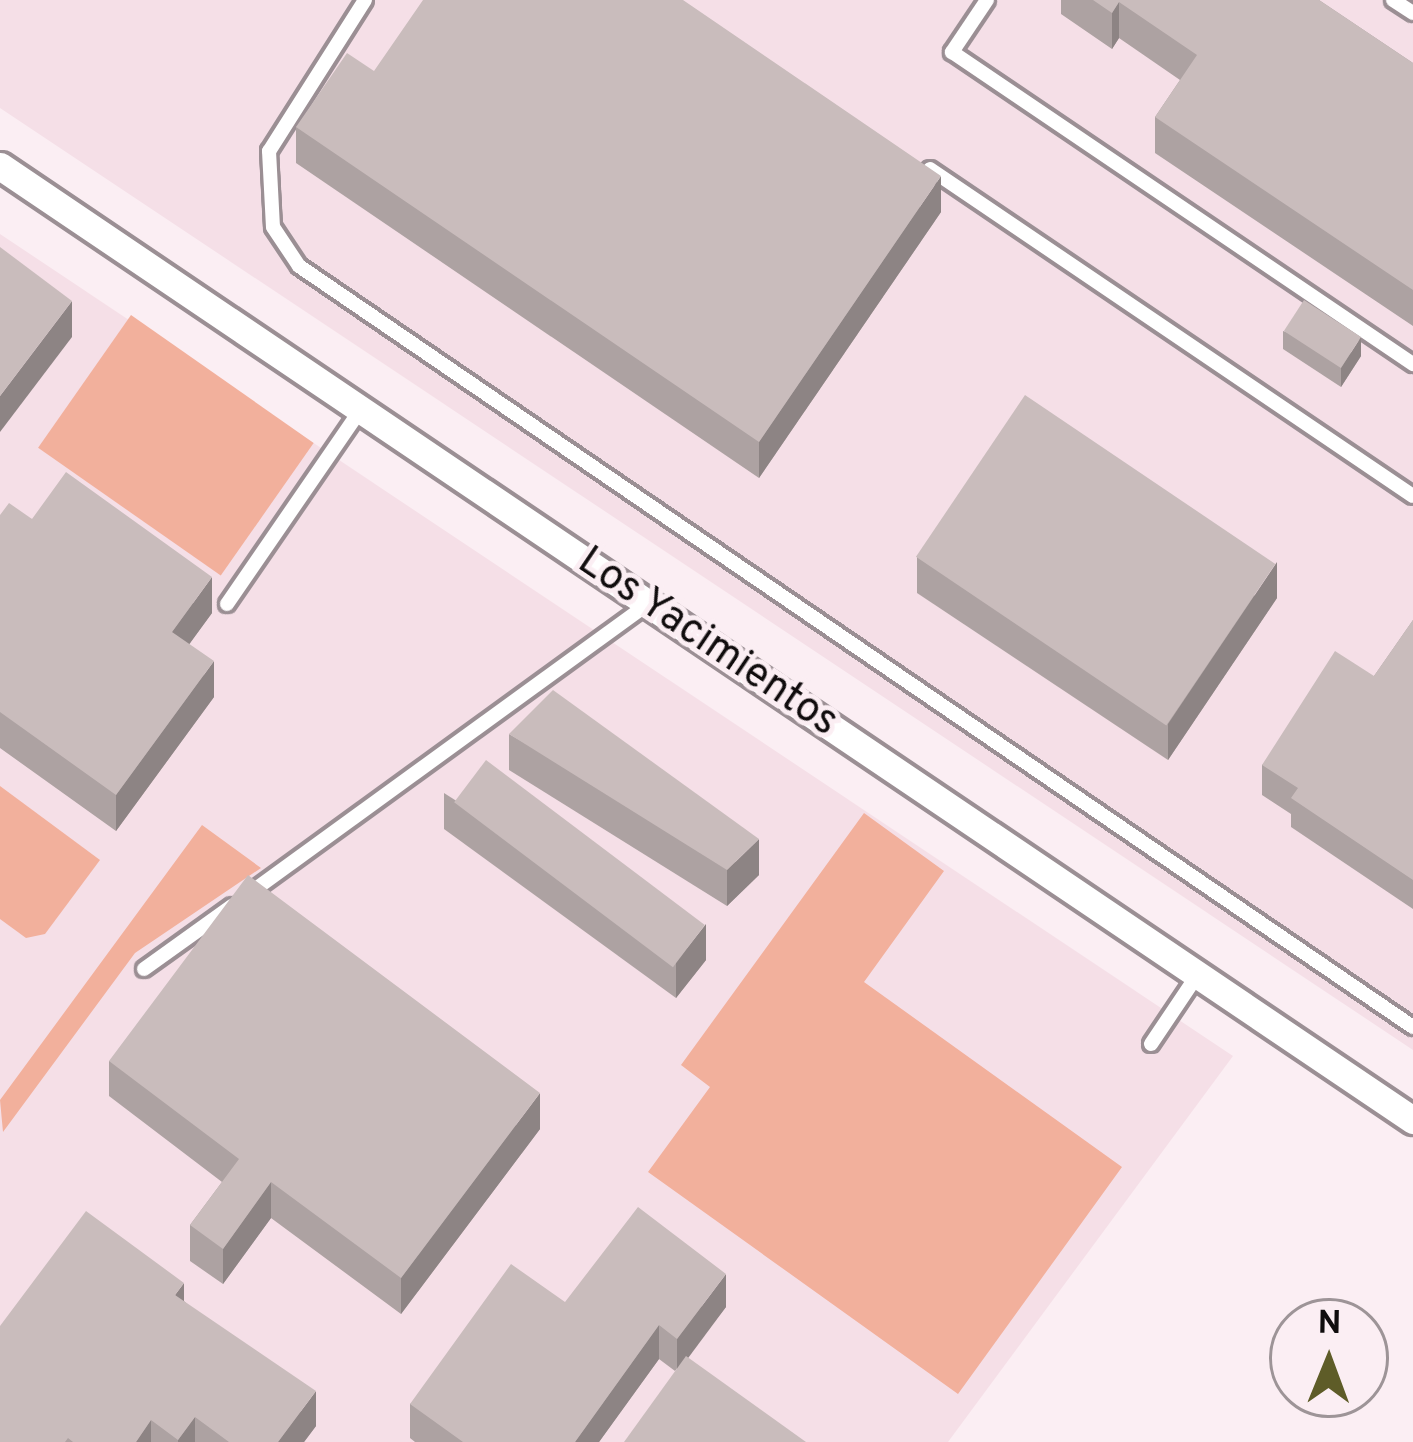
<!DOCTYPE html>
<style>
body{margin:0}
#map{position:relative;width:1413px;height:1442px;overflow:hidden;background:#fbeef3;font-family:Overpass,sans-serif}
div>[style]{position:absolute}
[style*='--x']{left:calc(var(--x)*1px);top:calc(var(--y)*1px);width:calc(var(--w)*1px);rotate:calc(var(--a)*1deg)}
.built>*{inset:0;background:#f5dfe7}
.green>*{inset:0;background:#f2b09c;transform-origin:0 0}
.roads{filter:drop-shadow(3px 0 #9b8f94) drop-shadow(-3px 0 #9b8f94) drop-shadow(0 3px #9b8f94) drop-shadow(0 -3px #9b8f94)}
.lane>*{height:14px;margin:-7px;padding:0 7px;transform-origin:7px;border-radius:7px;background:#fff}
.street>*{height:27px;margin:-13.5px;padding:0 13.5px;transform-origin:13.5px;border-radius:13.5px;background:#fff}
.wall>*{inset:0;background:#ada2a2}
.shaded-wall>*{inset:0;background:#8d8484}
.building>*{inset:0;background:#c9bcbc;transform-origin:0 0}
span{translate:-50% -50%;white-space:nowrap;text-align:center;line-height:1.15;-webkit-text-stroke:10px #fbeef3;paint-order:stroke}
.street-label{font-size:42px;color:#100c0d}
.north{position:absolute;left:1269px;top:1298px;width:120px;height:120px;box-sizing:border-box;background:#fbeef3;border:3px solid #9d9497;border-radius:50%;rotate:1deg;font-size:33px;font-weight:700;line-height:48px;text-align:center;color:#100c0d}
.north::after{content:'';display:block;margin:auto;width:42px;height:54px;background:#5e5c28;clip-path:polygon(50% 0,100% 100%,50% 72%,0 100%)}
</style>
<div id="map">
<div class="built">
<div style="clip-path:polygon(0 0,1413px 0,1413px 1050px,0 108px)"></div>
<div style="clip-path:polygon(0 234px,1233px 1056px,948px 1442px,0 1442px)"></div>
</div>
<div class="green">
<div style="left:131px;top:315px;width:223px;height:162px;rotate:35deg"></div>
<div style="clip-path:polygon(0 786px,100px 860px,45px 934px,26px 938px,0 919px)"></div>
<div style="clip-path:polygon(864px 813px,944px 871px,864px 982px,1122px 1167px,958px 1394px,648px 1172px,710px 1087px,681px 1065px)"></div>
<div style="clip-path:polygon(202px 825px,261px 868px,135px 953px,3px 1132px,0 1100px)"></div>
</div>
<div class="roads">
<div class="lane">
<div style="--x:365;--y:0;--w:179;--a:122.4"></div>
<div style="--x:269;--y:151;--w:76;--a:87"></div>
<div style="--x:273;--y:227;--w:47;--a:56.3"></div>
<div style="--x:299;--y:266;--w:1349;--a:34.34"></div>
<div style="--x:987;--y:0;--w:63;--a:123.9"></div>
<div style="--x:952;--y:52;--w:557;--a:34.09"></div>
<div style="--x:1393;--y:0;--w:24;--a:33"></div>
<div style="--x:930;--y:169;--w:583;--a:34.1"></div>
<div style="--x:227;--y:604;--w:237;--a:-55.5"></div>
<div style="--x:250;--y:893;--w:493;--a:-36"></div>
<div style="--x:144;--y:969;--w:108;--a:-35.6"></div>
<div style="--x:1151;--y:1044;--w:84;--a:-56.1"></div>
</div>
<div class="street">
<div style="--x:0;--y:166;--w:1705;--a:34.03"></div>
</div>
</div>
<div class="wall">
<div style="clip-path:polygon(1061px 0,1319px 0,1413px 63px,1413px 326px,1155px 153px,1155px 117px,1180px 80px,1119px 38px,1112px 49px,1061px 14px)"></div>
<div style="clip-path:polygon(374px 71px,941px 212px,759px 478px,296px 163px,296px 127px)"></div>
<div style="clip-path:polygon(1283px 331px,1361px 356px,1341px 387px,1283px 349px)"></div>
<div style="clip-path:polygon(0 515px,32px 519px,212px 613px,189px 644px,214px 697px,116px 831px,0 748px)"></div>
<div style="clip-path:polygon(917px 557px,1277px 598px,1168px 760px,917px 593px)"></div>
<div style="clip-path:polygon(1413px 620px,1413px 909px,1291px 827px,1291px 814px,1262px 795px,1262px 765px,1374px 676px)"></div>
<div style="clip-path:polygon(509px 734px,759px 875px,727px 906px,509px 770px)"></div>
<div style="clip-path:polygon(444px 793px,706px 960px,676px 998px,444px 829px)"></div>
<div style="clip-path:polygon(109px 1061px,540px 1129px,401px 1314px,271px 1218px,223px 1284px,190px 1261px,190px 1225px,222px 1182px,109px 1096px)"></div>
<div style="clip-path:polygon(184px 1301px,316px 1426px,304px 1442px,0 1442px)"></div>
<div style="clip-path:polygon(565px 1302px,726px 1307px,675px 1371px,659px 1359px,599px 1442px,415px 1442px,410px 1438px,410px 1404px)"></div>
</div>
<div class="shaded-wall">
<div style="clip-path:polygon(1119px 2px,1119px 38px,1112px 49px,1112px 13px)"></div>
<div style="clip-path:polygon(941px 176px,941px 212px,759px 478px,759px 442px)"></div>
<div style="clip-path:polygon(72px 301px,72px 337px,0 432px,0 396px)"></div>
<div style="clip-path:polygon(1361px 337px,1361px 356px,1341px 387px,1341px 368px)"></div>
<div style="clip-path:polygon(1277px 562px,1277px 598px,1168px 760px,1168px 724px)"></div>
<div style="clip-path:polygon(212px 577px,212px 613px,172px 668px,172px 632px)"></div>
<div style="clip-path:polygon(214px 661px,214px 697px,116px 831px,116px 795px)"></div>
<div style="clip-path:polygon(759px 839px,759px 875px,727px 906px,727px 870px)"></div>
<div style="clip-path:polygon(706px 924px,706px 960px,676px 998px,676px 962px)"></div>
<div style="clip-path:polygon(540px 1093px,540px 1129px,401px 1314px,401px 1278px)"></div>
<div style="clip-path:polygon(271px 1182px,271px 1218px,223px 1284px,223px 1249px)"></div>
<div style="clip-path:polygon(726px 1274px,726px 1307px,677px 1373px,677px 1339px)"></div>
<div style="clip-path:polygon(184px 1283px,184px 1318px,175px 1295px)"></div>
<div style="clip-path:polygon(659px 1325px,659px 1359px,599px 1442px,575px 1442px)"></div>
<div style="clip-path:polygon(316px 1391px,316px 1426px,304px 1442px,278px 1442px)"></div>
<div style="clip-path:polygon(195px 1417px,195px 1442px,178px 1442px,178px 1440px)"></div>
<div style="clip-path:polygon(151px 1420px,151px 1442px,136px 1442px)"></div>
</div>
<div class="building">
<div style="clip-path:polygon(423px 0,683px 0,941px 176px,759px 442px,296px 127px,347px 53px,374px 71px)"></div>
<div style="clip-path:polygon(1093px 0,1319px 0,1413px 63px,1413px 290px,1155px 117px,1197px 55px,1119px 2px,1112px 13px)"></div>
<div style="clip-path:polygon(0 247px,72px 301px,0 396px)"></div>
<div style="left:1304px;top:300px;width:68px;height:37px;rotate:33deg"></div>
<div style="left:1025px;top:395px;width:302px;height:195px;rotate:34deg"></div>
<div style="clip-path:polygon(66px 472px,212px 577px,172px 632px,214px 661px,116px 795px,0 712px,0 515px,9px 503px,32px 519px)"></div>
<div style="clip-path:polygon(1413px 620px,1413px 880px,1291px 798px,1298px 788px,1262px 765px,1335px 651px,1374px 676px)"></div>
<div style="clip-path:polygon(553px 690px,759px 839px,727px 870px,509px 734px)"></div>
<div style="left:486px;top:760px;width:274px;height:53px;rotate:37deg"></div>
<div style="clip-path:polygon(248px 875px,540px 1093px,401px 1278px,271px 1182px,223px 1249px,190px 1225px,239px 1159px,109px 1061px)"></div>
<div style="clip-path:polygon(638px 1207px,726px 1274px,677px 1339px,659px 1325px,575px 1442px,463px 1442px,410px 1404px,511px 1264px,565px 1302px)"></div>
<div style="clip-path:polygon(86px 1211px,184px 1283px,175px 1295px,316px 1391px,278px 1442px,229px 1442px,195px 1417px,178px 1440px,151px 1420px,136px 1442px,73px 1442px,68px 1438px,65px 1442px,0 1442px,0 1326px)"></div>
<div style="clip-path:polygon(686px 1356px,806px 1442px,624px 1442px)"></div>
</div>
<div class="street-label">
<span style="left:707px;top:643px;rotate:34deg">Los Yacimientos</span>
</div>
<div class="north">N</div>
</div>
